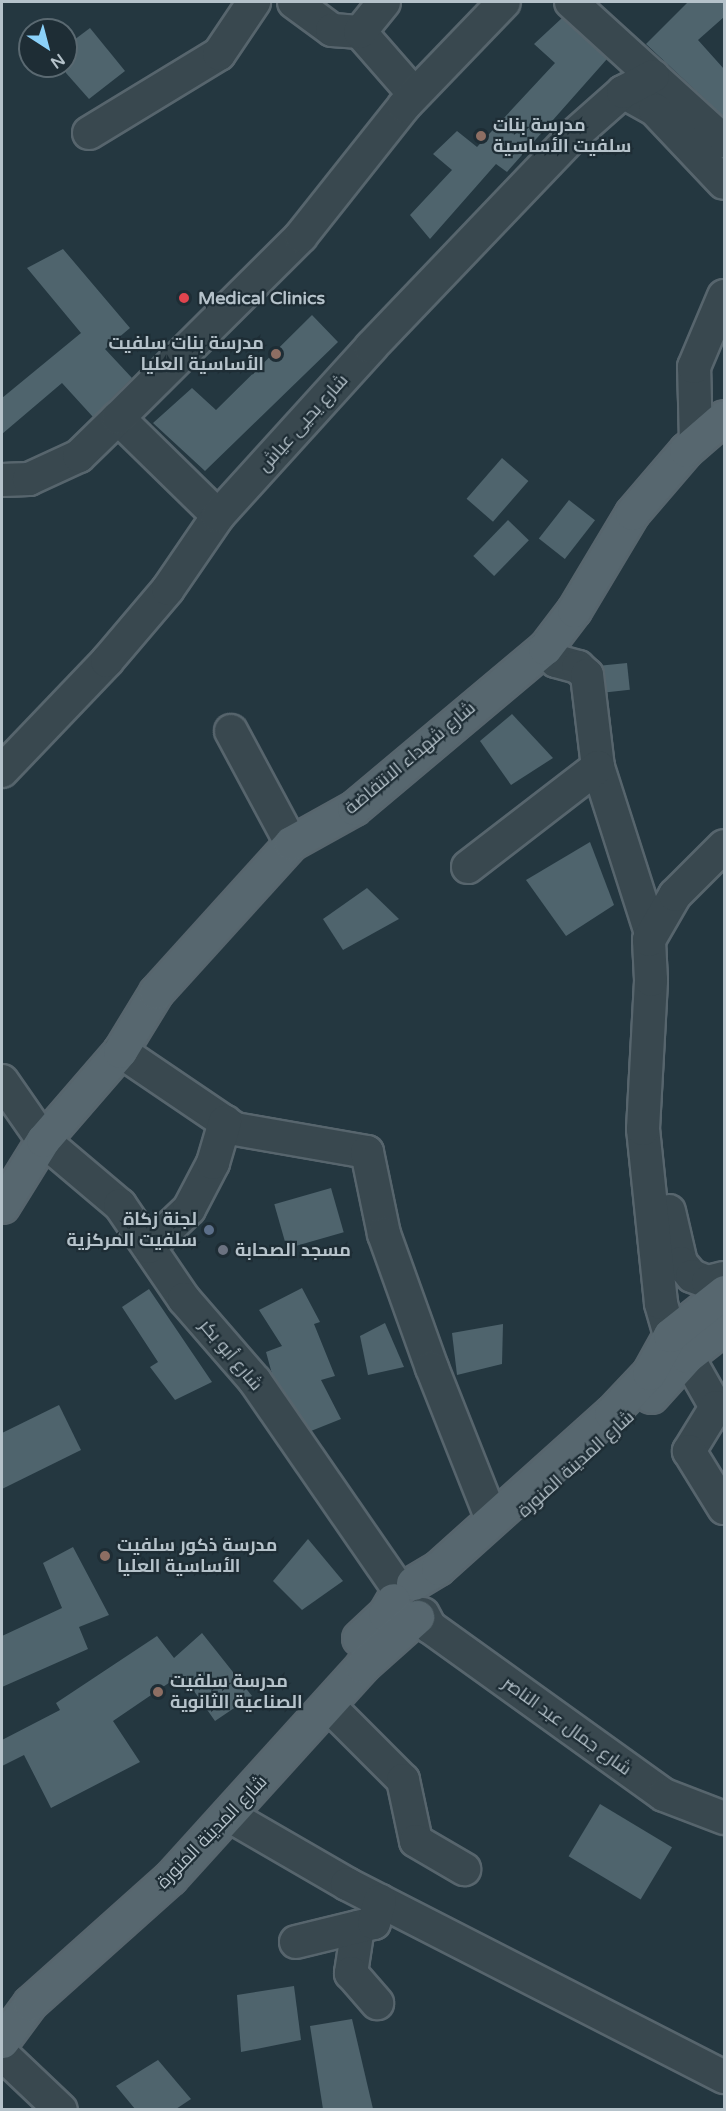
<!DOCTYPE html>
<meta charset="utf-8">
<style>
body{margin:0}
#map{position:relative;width:726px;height:2111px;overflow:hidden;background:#243740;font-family:"Varela Round",Cairo,sans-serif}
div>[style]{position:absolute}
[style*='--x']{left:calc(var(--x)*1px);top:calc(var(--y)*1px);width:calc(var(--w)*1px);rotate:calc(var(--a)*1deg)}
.building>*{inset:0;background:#4f646d;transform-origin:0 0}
.roads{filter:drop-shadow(2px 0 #57656d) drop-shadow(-2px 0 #57656d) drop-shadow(0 2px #57656d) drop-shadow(0 -2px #57656d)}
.minor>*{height:32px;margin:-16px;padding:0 16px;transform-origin:16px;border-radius:16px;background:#39484f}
.major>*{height:33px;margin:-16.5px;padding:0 16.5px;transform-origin:16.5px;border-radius:16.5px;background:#57676f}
.dots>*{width:16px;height:16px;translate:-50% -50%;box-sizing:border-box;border:3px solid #1e2d35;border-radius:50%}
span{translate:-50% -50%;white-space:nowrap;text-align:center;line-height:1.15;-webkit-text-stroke:4.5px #1e2d35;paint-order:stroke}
.poi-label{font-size:18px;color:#b5c2ca;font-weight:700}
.left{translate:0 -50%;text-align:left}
.right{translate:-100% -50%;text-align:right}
.street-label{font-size:18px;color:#b5c2ca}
.frame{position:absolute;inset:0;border:3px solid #b5c2ca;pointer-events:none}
.north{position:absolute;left:18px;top:18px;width:60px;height:60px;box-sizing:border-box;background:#1e2d35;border:2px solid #5a6971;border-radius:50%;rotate:144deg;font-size:16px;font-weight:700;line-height:24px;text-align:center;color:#b5c2ca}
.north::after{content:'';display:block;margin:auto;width:21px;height:27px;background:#8bd1f9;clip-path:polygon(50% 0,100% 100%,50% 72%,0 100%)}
</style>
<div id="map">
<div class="building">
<div style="clip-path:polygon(688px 2px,724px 2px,724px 17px,698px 40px,724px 69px,724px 117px,646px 44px)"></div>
<div style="clip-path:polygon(562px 18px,607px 59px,507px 172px,496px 164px,430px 239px,410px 215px,452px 170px,433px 154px,457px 131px,477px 147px,555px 63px,534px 44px)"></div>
<div style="clip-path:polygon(90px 28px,125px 71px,89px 99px,66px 73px,66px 46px)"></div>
<div style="clip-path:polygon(63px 249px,130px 328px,105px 349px,132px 378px,93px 417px,62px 383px,2px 434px,2px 398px,81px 333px,27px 268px)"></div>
<div style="clip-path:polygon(312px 315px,338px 342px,205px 471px,153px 423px,192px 388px,216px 410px)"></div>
<div style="left:502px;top:458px;width:35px;height:54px;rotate:41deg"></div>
<div style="left:569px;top:500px;width:33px;height:49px;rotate:38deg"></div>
<div style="left:508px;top:520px;width:29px;height:50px;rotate:44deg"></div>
<div style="left:627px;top:663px;width:27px;height:25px;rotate:84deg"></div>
<div style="clip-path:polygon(512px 714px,553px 758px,511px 785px,480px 741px)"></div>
<div style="clip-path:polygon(590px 842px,614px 905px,566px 936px,526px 880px)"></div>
<div style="clip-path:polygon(367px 888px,399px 919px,343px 950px,323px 919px)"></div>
<div style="left:331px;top:1188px;width:46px;height:59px;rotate:74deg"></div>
<div style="clip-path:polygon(302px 1288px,320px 1322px,314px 1324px,335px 1376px,321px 1380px,341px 1419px,311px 1431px,272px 1374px,266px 1352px,282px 1346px,259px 1310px)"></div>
<div style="clip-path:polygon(149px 1289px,212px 1382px,175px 1400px,150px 1367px,158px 1362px,122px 1307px)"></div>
<div style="clip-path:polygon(385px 1323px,404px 1367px,368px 1375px,360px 1336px)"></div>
<div style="clip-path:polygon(503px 1324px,502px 1364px,457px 1375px,452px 1333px)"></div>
<div style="clip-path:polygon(59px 1405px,81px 1450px,2px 1489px,2px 1433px)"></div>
<div style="clip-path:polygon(308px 1539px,343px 1581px,302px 1610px,273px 1581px)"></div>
<div style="clip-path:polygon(73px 1547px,109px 1615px,79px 1627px,88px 1649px,2px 1687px,2px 1636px,62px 1608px,43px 1563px)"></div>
<div style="clip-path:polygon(202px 1633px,252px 1696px,215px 1721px,182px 1674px,113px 1721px,140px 1762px,51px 1808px,24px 1755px,2px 1766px,2px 1740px,60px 1710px,56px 1703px,157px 1636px,174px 1658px)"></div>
<div style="left:600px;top:1804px;width:84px;height:61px;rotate:31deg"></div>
<div style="clip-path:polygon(294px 1986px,301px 2040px,241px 2052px,237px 1995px)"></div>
<div style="clip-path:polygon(352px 2019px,373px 2109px,323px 2109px,310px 2026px)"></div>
<div style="clip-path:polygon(158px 2060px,191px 2099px,176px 2109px,135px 2109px,116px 2086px)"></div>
</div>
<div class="roads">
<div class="minor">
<div style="--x:294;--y:2;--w:47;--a:36.4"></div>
<div style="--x:332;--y:30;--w:28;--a:4"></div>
<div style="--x:360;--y:32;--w:82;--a:48.9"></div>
<div style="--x:571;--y:2;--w:207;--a:42.3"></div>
<div style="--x:360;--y:32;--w:38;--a:-51"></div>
<div style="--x:623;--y:92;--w:37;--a:29"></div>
<div style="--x:655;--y:110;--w:100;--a:46.6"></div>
<div style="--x:89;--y:133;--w:152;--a:-31.3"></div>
<div style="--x:219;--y:54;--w:63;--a:-56.1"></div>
<div style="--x:118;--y:418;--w:140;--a:44.4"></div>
<div style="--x:696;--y:441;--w:74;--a:-91.5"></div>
<div style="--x:694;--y:367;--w:77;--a:-67.1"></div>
<div style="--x:2;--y:480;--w:27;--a:-2"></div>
<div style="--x:29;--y:479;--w:55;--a:-24.7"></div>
<div style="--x:79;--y:456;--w:54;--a:-44.3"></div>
<div style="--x:118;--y:418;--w:258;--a:-44.8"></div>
<div style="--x:301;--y:236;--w:166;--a:-51.6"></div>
<div style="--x:404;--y:106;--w:144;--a:-46.1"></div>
<div style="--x:545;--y:648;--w:17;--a:50"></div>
<div style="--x:556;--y:661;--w:23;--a:15"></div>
<div style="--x:578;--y:667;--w:12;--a:42"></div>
<div style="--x:587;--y:675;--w:93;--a:83.2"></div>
<div style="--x:598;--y:767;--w:174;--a:72.3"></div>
<div style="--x:231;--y:731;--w:127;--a:61.8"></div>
<div style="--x:2;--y:771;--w:152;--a:-46.3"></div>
<div style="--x:107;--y:661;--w:94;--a:-49.7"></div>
<div style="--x:168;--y:589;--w:88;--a:-55.6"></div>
<div style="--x:218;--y:516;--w:228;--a:-47.8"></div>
<div style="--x:371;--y:347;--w:289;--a:-46.3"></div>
<div style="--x:571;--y:138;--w:69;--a:-41.5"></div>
<div style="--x:623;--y:92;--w:34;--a:-28"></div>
<div style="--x:468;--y:867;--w:164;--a:-37.6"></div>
<div style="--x:120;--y:1051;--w:139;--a:34.1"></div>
<div style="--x:235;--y:1129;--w:134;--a:9.9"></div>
<div style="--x:367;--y:1152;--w:84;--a:78.3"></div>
<div style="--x:384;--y:1234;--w:142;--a:70.3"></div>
<div style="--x:432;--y:1368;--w:160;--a:68.4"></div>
<div style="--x:2;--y:1081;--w:72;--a:55.2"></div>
<div style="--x:43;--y:1140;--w:101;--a:40.2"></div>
<div style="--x:120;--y:1205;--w:114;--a:55.8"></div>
<div style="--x:184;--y:1299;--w:108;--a:49.1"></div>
<div style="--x:255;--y:1381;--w:252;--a:55.4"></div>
<div style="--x:669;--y:1211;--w:53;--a:77"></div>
<div style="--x:681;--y:1263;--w:17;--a:50"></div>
<div style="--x:692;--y:1276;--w:17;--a:21"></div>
<div style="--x:708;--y:1282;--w:16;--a:-14"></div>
<div style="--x:149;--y:1247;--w:55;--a:-43.5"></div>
<div style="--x:189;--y:1209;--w:52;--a:-62.4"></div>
<div style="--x:213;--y:1163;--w:43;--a:-73.7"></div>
<div style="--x:670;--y:1335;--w:33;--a:-106"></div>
<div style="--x:661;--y:1303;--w:175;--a:-95.9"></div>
<div style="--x:643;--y:1129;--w:149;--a:-86.9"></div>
<div style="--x:651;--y:980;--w:40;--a:-92.9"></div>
<div style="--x:649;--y:940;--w:52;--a:-60"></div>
<div style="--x:675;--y:895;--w:69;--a:-45"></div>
<div style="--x:687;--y:1356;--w:59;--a:60.4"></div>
<div style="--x:716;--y:1407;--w:52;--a:121.5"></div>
<div style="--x:689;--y:1451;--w:67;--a:58.4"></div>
<div style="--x:423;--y:1614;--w:15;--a:62"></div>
<div style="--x:430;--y:1627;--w:288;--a:35.7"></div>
<div style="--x:664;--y:1795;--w:64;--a:21"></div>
<div style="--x:328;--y:1705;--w:106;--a:45"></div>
<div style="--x:403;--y:1780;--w:62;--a:78"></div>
<div style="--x:416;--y:1841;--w:56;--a:30.3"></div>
<div style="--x:228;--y:1815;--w:138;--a:30.1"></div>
<div style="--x:347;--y:1884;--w:424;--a:27.1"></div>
<div style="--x:358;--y:1927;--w:47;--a:98.7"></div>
<div style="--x:351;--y:1973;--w:40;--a:49"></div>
<div style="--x:296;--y:1942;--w:80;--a:-13.7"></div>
<div style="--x:374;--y:1923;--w:23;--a:-75"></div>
<div style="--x:2;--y:2054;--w:81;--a:43.5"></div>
</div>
<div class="major">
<div style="--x:2;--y:1206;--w:78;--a:-58.2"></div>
<div style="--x:43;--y:1140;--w:118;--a:-49.1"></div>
<div style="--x:120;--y:1051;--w:69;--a:-58.6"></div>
<div style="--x:156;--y:992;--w:201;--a:-47.8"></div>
<div style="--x:291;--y:843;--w:72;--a:-29.1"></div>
<div style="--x:354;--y:808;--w:249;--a:-40"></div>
<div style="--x:545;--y:648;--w:48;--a:-52.7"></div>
<div style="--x:574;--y:610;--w:113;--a:-59.1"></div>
<div style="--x:632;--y:513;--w:83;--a:-49.4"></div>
<div style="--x:686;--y:450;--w:50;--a:-41"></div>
<div style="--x:651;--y:1396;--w:54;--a:-48"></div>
<div style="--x:687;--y:1356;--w:47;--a:-38.1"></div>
<div style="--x:413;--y:1583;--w:29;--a:-31"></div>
<div style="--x:438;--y:1568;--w:232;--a:-41.9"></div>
<div style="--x:611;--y:1413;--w:55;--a:-46.5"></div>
<div style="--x:649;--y:1373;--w:43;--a:-61.1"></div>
<div style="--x:670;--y:1335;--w:69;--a:-38.5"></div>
<div style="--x:359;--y:1638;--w:35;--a:-43"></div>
<div style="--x:385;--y:1614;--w:16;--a:-60"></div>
<div style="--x:2;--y:2041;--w:47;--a:-53.6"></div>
<div style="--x:30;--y:2003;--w:188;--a:-41.8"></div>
<div style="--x:170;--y:1878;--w:286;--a:-47.8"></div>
<div style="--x:362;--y:1666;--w:74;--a:-41.7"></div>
</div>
</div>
<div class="dots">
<div style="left:481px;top:136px;background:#8d6e63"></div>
<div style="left:184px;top:298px;background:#e0444e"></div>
<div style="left:276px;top:354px;background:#8d6e63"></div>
<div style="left:209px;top:1230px;background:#5c6f8a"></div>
<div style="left:223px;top:1250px;background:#6b7280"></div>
<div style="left:105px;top:1556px;background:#8d6e63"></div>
<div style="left:158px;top:1692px;background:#8d6e63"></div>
</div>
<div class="poi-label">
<span class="left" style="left:493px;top:136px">مدرسة بنات<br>سلفيت الأساسية</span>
<span class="left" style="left:198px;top:298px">Medical Clinics</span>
<span class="right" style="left:264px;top:354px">مدرسة بنات سلفيت<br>الأساسية العليا</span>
<span class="right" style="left:197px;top:1230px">لجنة زكاة<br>سلفيت المركزية</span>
<span class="left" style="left:235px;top:1250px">مسجد الصحابة</span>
<span class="left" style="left:117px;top:1556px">مدرسة ذكور سلفيت<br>الأساسية العليا</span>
<span class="left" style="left:170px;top:1692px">مدرسة سلفيت<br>الصناعية الثانوية</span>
</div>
<div class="street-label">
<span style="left:303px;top:423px;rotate:-48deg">شارع يحيى عياش</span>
<span style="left:410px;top:758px;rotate:-40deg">شارع شهداء الانتفاضة</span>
<span style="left:231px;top:1355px;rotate:50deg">شارع أبو بكر</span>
<span style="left:576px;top:1464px;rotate:-42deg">شارع المدينة المنورة</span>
<span style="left:567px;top:1726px;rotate:36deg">شارع جمال عبد الناصر</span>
<span style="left:212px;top:1832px;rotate:-46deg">شارع المدينة المنورة</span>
</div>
<div class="frame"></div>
<div class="north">N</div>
</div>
